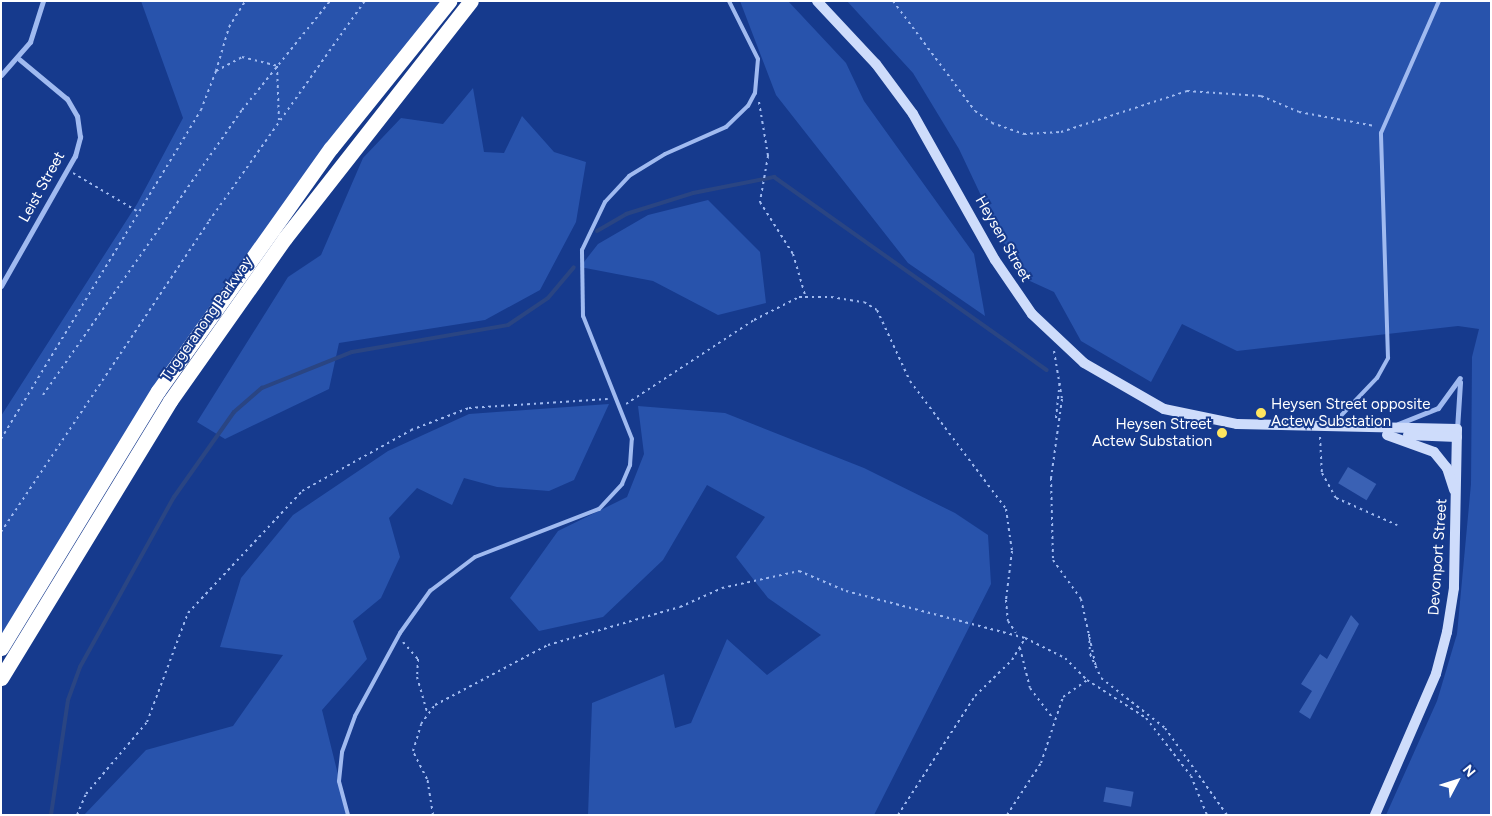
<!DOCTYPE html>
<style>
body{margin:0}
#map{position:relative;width:1492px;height:816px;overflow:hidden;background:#163a8d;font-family:Figtree,sans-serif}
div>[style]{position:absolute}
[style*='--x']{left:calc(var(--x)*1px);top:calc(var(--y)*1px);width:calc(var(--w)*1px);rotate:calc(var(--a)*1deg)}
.green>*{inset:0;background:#2853ac}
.stream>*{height:4px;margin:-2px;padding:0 2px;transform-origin:2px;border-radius:2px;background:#2a4583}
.building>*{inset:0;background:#3a61b4;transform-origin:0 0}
.path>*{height:2px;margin-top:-1px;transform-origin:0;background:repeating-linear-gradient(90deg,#a0baf0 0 2.5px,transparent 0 6.5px)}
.service>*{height:4px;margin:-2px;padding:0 2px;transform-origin:2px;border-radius:2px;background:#a0baf0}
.minor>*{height:5px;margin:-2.5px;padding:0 2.5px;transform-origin:2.5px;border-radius:2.5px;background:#a0baf0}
.secondary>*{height:10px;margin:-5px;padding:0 5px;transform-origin:5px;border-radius:5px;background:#cedcfb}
.motorway>*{height:15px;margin:-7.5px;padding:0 7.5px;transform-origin:7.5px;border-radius:7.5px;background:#fff}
.dots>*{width:14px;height:14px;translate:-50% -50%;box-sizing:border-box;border:2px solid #163a8d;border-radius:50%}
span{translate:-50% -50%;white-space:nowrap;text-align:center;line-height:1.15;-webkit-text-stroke:4px #163a8d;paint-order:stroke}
.street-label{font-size:15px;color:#fff}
.poi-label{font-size:15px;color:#fff}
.left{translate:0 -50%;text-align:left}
.right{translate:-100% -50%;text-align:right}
.frame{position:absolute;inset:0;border:2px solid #fff;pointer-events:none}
.north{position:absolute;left:1432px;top:756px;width:50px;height:50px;-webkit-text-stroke:4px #163a8d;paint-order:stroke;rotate:50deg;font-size:14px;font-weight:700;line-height:20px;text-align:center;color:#fff}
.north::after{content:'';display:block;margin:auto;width:18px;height:22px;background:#fff;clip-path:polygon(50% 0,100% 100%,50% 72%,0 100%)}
</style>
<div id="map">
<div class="green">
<div style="clip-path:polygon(141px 1px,442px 1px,172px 364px,1px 649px,1px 416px,137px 204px,183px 118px)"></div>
<div style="clip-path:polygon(740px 1px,788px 1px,846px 63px,864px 101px,974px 254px,985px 316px,908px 263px,776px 95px)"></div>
<div style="clip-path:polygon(847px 1px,1491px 1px,1491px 815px,1386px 815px,1437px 701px,1457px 634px,1471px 484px,1472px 357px,1479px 329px,1458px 326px,1237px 351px,1182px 324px,1151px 382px,1081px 341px,1054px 292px,1019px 276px,959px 149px,913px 73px)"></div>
<div style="clip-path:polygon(473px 88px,484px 152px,504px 153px,522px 116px,554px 152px,586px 162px,576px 222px,540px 290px,485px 320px,339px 343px,329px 389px,225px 439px,197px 422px,288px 277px,321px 255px,363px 158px,401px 118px,443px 124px)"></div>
<div style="clip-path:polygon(708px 200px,760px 252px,766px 303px,718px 315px,653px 281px,580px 267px,598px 244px,648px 215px)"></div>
<div style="clip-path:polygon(609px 404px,574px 480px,549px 491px,497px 487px,464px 478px,452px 505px,417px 488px,389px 518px,400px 557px,381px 598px,353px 621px,367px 659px,322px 710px,348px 815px,84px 815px,146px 750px,233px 726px,283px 655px,220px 647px,241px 578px,293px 515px,388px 451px,469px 414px)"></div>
<div style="clip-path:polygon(638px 406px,725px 413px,864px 468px,955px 513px,988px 535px,991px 584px,874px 815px,588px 815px,592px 703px,664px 674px,675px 728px,691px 723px,727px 639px,767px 675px,821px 635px,768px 598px,736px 557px,765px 517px,707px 485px,663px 560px,603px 617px,539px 631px,510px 598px,558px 531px,627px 497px,644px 454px)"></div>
</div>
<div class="stream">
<div style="--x:597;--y:231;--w:34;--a:-30"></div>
<div style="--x:626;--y:214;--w:70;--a:-17.4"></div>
<div style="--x:693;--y:193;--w:83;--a:-11.2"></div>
<div style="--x:774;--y:177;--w:334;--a:35.3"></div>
<div style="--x:51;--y:815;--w:116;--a:-81.6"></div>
<div style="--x:68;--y:700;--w:35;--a:-70"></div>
<div style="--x:80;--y:667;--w:194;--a:-61.1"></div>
<div style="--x:174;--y:497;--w:104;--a:-54.8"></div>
<div style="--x:234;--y:412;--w:37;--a:-41"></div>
<div style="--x:262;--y:388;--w:97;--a:-21.8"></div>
<div style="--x:352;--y:352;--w:158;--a:-9.8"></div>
<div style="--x:508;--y:325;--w:48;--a:-34"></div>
<div style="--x:548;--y:298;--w:40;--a:-50"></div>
</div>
<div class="building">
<div style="left:1348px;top:467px;width:33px;height:19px;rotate:31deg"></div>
<div style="clip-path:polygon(1351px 615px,1359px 624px,1310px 719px,1299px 712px,1312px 691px,1301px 684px,1320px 654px,1327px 659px)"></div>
<div style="left:1106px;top:787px;width:28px;height:15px;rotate:10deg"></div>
</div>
<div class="path">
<div style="--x:893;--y:1;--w:137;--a:53.3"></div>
<div style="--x:975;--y:111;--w:21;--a:35"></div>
<div style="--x:992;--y:123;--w:34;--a:19"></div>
<div style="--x:1024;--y:134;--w:37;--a:-3"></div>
<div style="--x:1061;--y:132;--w:133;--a:-18"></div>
<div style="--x:1187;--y:91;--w:74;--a:3.9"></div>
<div style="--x:1261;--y:96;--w:41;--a:22.8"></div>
<div style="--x:1299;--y:112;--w:77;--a:10.4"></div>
<div style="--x:216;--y:71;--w:46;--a:-73.5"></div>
<div style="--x:229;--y:27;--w:31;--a:-58"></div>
<div style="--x:759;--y:102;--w:55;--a:80.5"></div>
<div style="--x:768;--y:156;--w:47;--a:99.9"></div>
<div style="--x:760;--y:202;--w:62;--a:57.6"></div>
<div style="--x:793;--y:254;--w:43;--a:73.7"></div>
<div style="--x:73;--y:173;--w:74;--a:30.7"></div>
<div style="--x:1054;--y:351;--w:49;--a:80.5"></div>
<div style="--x:1062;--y:399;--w:80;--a:97.9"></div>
<div style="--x:1051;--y:478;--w:82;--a:88.6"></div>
<div style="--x:1053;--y:560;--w:48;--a:54.3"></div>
<div style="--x:1081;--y:599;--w:70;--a:77.6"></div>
<div style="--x:43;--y:395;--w:348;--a:-55.1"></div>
<div style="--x:242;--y:110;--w:140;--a:-51.1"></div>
<div style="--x:626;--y:404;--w:153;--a:-33.3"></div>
<div style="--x:754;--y:320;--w:51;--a:-27.1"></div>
<div style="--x:799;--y:297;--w:32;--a:0"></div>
<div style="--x:831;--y:297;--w:33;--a:9"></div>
<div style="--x:864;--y:302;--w:15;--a:32"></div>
<div style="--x:877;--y:310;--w:78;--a:65.1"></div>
<div style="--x:910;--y:381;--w:160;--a:53.1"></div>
<div style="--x:1006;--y:509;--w:42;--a:81.9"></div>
<div style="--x:1012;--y:551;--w:49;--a:97"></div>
<div style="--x:1006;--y:600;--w:21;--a:85"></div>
<div style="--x:1008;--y:621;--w:14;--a:56"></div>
<div style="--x:1056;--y:418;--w:37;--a:-84"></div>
<div style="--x:1320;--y:437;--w:36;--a:87"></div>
<div style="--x:1322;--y:473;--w:29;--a:61"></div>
<div style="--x:1336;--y:498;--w:67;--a:23.9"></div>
<div style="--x:1;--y:439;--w:385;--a:-58.7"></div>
<div style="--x:201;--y:110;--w:42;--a:-69"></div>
<div style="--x:216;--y:71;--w:30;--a:-28"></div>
<div style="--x:242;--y:57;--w:36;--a:14"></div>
<div style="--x:277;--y:66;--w:54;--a:87.9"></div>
<div style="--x:1;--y:532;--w:374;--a:-56.2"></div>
<div style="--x:209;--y:221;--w:270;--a:-54.7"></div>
<div style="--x:1089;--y:634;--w:20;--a:87"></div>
<div style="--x:1090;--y:654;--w:26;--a:65"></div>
<div style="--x:1101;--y:678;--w:81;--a:38"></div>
<div style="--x:1165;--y:728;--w:107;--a:54.5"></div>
<div style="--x:403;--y:642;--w:23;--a:49"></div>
<div style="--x:418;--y:659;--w:18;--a:93"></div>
<div style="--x:417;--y:677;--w:37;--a:74"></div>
<div style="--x:1020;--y:648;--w:41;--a:76"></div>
<div style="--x:1030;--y:688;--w:39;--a:53"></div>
<div style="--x:77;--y:815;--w:23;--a:-67"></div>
<div style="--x:86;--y:794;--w:94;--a:-49.7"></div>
<div style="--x:147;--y:722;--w:116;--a:-69.4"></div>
<div style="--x:188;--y:613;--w:167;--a:-46.9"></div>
<div style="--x:302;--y:491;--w:125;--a:-29.2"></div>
<div style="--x:411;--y:430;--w:62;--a:-20.8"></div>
<div style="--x:469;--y:408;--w:139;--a:-3.7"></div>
<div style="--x:433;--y:815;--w:36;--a:-99"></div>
<div style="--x:427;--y:779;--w:31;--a:-117"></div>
<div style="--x:413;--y:751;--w:28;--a:-73"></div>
<div style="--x:421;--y:724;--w:24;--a:-54"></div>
<div style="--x:435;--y:705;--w:128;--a:-28"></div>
<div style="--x:548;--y:645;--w:137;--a:-16.1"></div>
<div style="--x:680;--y:607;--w:46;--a:-24.3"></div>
<div style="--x:722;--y:588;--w:79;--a:-12.4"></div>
<div style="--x:799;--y:571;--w:51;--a:23.1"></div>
<div style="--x:846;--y:591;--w:185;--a:14.7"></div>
<div style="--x:898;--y:815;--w:142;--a:-57.1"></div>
<div style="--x:975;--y:696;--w:52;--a:-44.2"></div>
<div style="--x:1012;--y:660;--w:26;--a:-59"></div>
<div style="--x:1025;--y:638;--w:45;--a:26.6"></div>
<div style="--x:1065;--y:658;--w:31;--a:45"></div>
<div style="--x:1087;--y:680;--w:70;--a:32.8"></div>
<div style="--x:1146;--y:718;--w:73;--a:52.2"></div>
<div style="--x:1191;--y:776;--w:42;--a:67.7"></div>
<div style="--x:1007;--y:815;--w:62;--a:-56.8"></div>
<div style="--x:1041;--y:763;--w:70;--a:-71.6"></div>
<div style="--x:1063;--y:697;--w:29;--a:-35"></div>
</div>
<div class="service">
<div style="--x:1333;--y:424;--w:64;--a:-46.3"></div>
<div style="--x:1377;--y:378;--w:23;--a:-61"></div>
<div style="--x:1388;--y:358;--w:225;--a:-91.8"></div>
<div style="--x:1381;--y:133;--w:144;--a:-66.3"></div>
<div style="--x:348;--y:815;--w:35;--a:-105"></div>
<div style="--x:339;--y:781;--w:29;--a:-84"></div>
<div style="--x:342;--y:752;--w:38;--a:-70"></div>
<div style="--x:355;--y:716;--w:94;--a:-61.5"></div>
<div style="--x:400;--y:633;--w:52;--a:-54.5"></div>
<div style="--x:430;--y:591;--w:56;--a:-37.1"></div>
<div style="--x:475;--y:557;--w:133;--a:-21.2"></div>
<div style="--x:599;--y:509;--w:34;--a:-47"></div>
<div style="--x:622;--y:484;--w:21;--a:-67"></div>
<div style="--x:630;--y:465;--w:26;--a:-86"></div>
<div style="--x:632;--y:439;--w:132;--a:-111.7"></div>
<div style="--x:583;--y:316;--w:66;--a:-90.9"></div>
<div style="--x:582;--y:250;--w:53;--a:-64.4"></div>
<div style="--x:605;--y:202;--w:35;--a:-47"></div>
<div style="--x:629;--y:176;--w:42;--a:-31.4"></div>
<div style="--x:665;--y:154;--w:67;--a:-23.9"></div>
<div style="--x:726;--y:127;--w:30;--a:-44"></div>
<div style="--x:748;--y:106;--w:15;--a:-62"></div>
<div style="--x:755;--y:93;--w:34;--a:-85"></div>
<div style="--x:758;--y:59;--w:65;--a:-116.6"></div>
</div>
<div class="minor">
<div style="--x:1;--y:75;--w:44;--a:-48.7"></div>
<div style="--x:30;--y:42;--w:43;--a:-72.4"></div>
<div style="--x:1;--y:286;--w:150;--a:-60.4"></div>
<div style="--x:75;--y:156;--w:20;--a:-75"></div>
<div style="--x:80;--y:137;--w:21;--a:-98"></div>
<div style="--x:77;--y:116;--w:20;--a:-120"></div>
<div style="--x:67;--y:99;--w:62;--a:-140.2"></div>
<div style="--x:1398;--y:424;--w:43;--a:-21.8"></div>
<div style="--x:1438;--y:408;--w:37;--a:-54"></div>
<div style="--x:1457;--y:429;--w:47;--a:-86.3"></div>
</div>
<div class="secondary">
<div style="--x:817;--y:1;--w:86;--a:46.9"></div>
<div style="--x:876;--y:64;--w:62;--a:53.5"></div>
<div style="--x:913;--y:114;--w:167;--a:60.7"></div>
<div style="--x:995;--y:260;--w:65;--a:55.6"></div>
<div style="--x:1032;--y:314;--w:71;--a:43.3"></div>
<div style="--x:1084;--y:363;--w:92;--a:29.9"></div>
<div style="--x:1164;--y:409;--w:75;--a:11.6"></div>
<div style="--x:1237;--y:424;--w:220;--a:1.3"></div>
<div style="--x:1457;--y:429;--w:159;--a:91.1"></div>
<div style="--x:1454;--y:588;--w:45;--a:99"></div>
<div style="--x:1447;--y:632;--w:43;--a:104.7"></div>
<div style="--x:1436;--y:674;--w:154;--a:113.4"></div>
<div style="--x:1387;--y:435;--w:50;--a:19.9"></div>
<div style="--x:1434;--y:452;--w:21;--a:51"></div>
<div style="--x:1447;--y:468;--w:23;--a:72"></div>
<div style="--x:1408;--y:435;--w:49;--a:2.3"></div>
</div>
<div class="motorway">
<div style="--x:1;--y:648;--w:301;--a:-58.6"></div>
<div style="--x:158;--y:391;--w:298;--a:-54.6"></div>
<div style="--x:331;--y:148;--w:189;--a:-51.2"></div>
<div style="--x:1;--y:678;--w:324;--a:-58.6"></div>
<div style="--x:170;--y:401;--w:199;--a:-54.8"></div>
<div style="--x:285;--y:238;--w:301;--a:-51.9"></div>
</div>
<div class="dots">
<div style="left:1261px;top:413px;background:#ffe65f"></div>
<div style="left:1222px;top:433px;background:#ffe65f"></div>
</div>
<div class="street-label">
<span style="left:42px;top:187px;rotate:-61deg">Leist Street</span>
<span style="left:1003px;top:239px;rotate:60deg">Heysen Street</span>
<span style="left:207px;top:319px;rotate:-55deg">Tuggeranong Parkway</span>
<span style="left:1438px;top:557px;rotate:-86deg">Devonport Street</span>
</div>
<div class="poi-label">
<span class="left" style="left:1271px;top:413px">Heysen Street opposite<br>Actew Substation</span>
<span class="right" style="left:1212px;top:433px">Heysen Street<br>Actew Substation</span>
</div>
<div class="frame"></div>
<div class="north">N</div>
</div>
